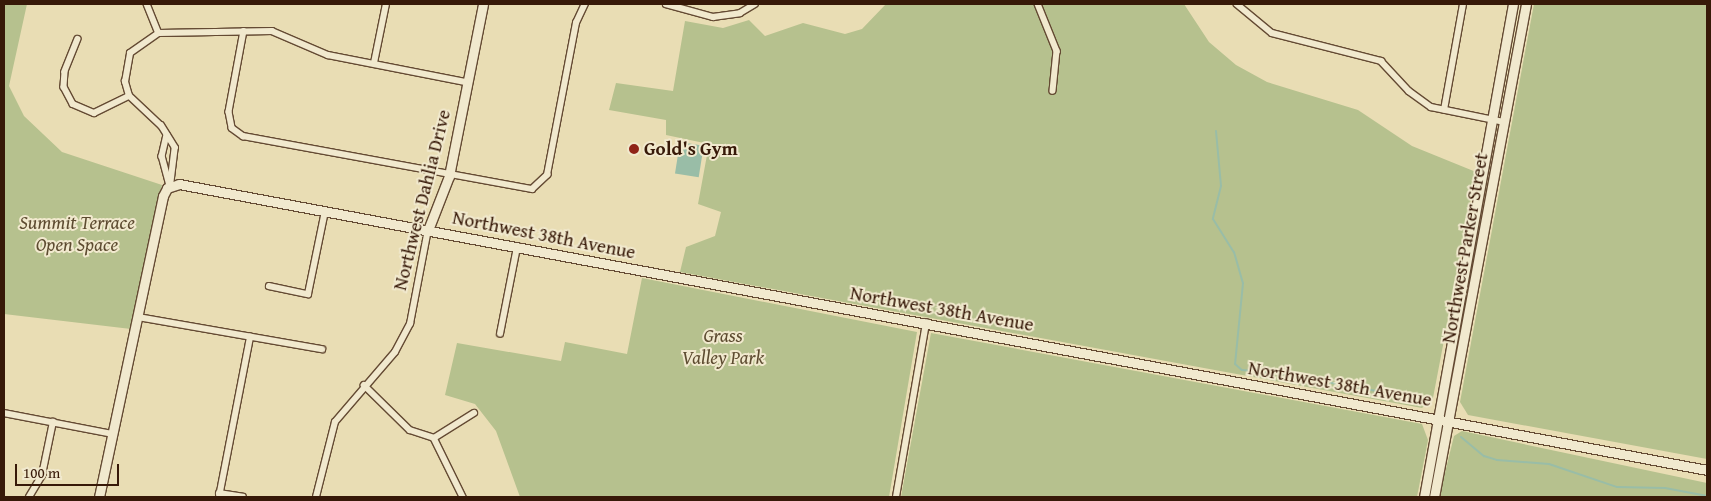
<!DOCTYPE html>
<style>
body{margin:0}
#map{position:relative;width:1711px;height:501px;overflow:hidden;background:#e9ddb4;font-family:"Gentium Book Plus",serif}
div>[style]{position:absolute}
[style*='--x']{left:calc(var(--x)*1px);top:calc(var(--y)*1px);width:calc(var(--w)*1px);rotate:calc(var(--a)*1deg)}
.green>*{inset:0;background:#b6c18e}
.water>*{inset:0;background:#99bda7;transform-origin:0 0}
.stream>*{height:2px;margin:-1px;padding:0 1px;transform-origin:1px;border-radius:1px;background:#99bda7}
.roads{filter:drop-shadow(1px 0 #644a33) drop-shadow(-1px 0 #644a33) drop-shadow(0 1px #644a33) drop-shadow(0 -1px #644a33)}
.street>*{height:5.5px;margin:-2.75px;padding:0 2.75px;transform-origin:2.75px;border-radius:2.75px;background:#f1e9ce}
.secondary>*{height:9px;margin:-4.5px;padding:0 4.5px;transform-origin:4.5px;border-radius:4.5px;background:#f1e9ce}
.dots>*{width:14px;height:14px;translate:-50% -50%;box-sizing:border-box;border:2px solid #f1e9ce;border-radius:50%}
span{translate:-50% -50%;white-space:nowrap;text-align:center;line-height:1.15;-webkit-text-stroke:4px #f1e9ce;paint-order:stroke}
.poi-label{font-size:19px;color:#371908;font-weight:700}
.left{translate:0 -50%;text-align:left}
.street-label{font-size:19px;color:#371908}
.park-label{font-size:19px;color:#5d4b30;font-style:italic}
.frame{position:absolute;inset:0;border:5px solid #371908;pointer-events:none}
.scale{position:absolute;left:15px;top:464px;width:104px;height:22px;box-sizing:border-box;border:2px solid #371908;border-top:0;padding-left:6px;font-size:15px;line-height:18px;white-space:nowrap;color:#371908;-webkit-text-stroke:4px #f1e9ce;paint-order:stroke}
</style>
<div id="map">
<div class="green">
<div style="clip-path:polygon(4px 4px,27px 4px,9px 86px,24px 116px,62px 152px,162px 185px,131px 329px,4px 314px)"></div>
<div style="clip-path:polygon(886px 4px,1184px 4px,1209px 42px,1236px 65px,1267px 82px,1358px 110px,1412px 146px,1476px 172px,1433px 398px,1422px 408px,680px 272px,686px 247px,715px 236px,721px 212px,698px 204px,709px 144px,666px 135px,666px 120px,609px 110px,616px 83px,673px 91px,685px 21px,723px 28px,749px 20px,765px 36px,803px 23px,845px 34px,862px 29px)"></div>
<div style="clip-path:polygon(1534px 4px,1707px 4px,1707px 459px,1468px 415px,1460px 402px)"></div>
<div style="clip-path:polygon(642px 278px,917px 332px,889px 497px,520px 497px,496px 431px,475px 404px,445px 395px,457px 343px,561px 361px,565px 342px,627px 354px)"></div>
<div style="clip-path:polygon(931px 333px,1422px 424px,1428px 440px,1417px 497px,901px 497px)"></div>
<div style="clip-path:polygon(1462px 431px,1707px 483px,1707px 497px,1439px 497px,1454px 436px)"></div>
</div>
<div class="water">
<div style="left:680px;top:142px;width:24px;height:32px;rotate:9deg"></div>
</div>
<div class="stream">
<div style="--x:1216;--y:131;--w:55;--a:84.8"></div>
<div style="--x:1221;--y:186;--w:34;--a:104"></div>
<div style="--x:1213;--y:219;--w:39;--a:58"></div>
<div style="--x:1234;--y:252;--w:32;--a:74"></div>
<div style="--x:1243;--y:283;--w:81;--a:95.6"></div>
<div style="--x:1235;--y:364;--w:9;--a:41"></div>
<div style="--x:1242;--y:370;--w:32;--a:5"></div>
<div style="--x:1282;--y:374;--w:146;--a:10.2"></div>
<div style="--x:1461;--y:437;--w:30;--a:40"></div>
<div style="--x:1484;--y:456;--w:14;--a:17"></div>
<div style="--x:1497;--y:460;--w:52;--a:4.4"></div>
<div style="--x:1549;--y:464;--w:72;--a:18.7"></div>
<div style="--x:1617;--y:487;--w:48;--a:1.2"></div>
<div style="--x:1665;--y:488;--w:43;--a:10.8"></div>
</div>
<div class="roads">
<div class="street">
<div style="--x:147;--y:4;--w:31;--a:68"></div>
<div style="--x:666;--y:4;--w:49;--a:15.5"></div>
<div style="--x:713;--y:17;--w:27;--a:-8"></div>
<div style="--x:740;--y:13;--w:17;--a:-31"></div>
<div style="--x:1038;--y:4;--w:51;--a:68"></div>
<div style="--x:1057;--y:51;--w:40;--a:95.7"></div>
<div style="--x:1237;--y:4;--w:45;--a:39.6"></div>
<div style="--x:1272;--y:33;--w:113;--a:14.4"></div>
<div style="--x:1381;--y:61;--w:41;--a:47"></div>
<div style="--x:1409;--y:91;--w:27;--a:36"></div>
<div style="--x:1431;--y:107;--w:75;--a:11.6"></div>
<div style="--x:244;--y:31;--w:82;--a:100.5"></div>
<div style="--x:229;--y:112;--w:16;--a:79"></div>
<div style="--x:232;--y:128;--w:14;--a:36"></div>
<div style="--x:243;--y:136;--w:294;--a:10.4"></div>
<div style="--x:532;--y:189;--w:21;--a:-43"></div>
<div style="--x:547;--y:175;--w:155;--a:-79.2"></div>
<div style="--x:576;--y:23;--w:21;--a:-65"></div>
<div style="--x:78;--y:39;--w:35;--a:112"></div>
<div style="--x:65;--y:72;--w:15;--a:94"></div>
<div style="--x:64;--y:87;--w:19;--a:62"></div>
<div style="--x:73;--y:104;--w:23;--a:23"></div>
<div style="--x:94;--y:113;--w:39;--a:-26"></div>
<div style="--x:374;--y:63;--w:60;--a:-78.5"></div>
<div style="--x:1444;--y:110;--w:108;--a:-79.8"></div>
<div style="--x:167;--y:135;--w:22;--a:103"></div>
<div style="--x:162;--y:156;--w:31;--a:75"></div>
<div style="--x:170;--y:186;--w:38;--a:-83"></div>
<div style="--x:175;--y:148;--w:26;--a:-122"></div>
<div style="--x:161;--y:126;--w:44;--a:-136.8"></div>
<div style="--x:129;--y:96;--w:15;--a:-106"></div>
<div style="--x:125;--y:82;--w:29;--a:-80"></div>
<div style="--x:130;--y:53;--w:35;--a:-35"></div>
<div style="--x:159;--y:33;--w:113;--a:-1"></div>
<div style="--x:272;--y:31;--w:61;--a:23.2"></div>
<div style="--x:328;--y:55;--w:141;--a:11.1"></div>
<div style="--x:269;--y:286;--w:40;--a:12"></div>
<div style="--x:308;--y:294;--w:85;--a:-78.4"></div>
<div style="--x:138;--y:317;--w:187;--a:9.9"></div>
<div style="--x:500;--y:334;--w:89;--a:-78.9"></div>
<div style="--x:364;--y:385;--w:64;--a:44.4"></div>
<div style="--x:410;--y:430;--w:25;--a:18"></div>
<div style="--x:434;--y:438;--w:66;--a:63.8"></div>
<div style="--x:4;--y:413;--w:111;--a:10.9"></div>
<div style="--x:434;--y:438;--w:47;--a:-32"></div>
<div style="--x:219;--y:493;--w:24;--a:9"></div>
<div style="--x:29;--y:497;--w:26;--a:-59"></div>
<div style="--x:42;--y:475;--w:54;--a:-78.3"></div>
<div style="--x:219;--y:497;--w:163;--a:-79"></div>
<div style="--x:316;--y:497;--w:77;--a:-75.8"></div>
<div style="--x:335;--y:422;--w:92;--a:-49.4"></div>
<div style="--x:395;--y:352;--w:32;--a:-62"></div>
<div style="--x:410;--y:324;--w:96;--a:-79.2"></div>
<div style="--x:896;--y:497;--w:177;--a:-80.2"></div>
</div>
<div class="secondary">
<div style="--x:428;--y:230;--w:58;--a:-68.7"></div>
<div style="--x:449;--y:176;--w:175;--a:-78.8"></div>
<div style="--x:99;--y:497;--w:308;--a:-78"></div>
<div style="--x:163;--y:196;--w:9;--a:-63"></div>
<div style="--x:167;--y:188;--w:13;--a:-18"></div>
<div style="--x:179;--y:184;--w:1555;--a:10.6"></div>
<div style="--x:1424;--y:497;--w:501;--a:-79.77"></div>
<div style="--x:1434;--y:497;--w:502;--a:-79.43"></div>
</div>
</div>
<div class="dots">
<div style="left:634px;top:149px;background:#8f2418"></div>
</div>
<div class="poi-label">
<span class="left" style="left:644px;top:149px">Gold's Gym</span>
</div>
<div class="street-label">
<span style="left:422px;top:200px;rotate:-76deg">Northwest Dahlia Drive</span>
<span style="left:544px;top:235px;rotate:11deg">Northwest 38th Avenue</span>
<span style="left:1465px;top:248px;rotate:-80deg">Northwest Parker Street</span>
<span style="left:942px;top:309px;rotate:10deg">Northwest 38th Avenue</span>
<span style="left:1340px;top:384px;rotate:10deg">Northwest 38th Avenue</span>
</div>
<div class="park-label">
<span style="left:77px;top:234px">Summit Terrace<br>Open Space</span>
<span style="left:723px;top:347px">Grass<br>Valley Park</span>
</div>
<div class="frame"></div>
<div class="scale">100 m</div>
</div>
